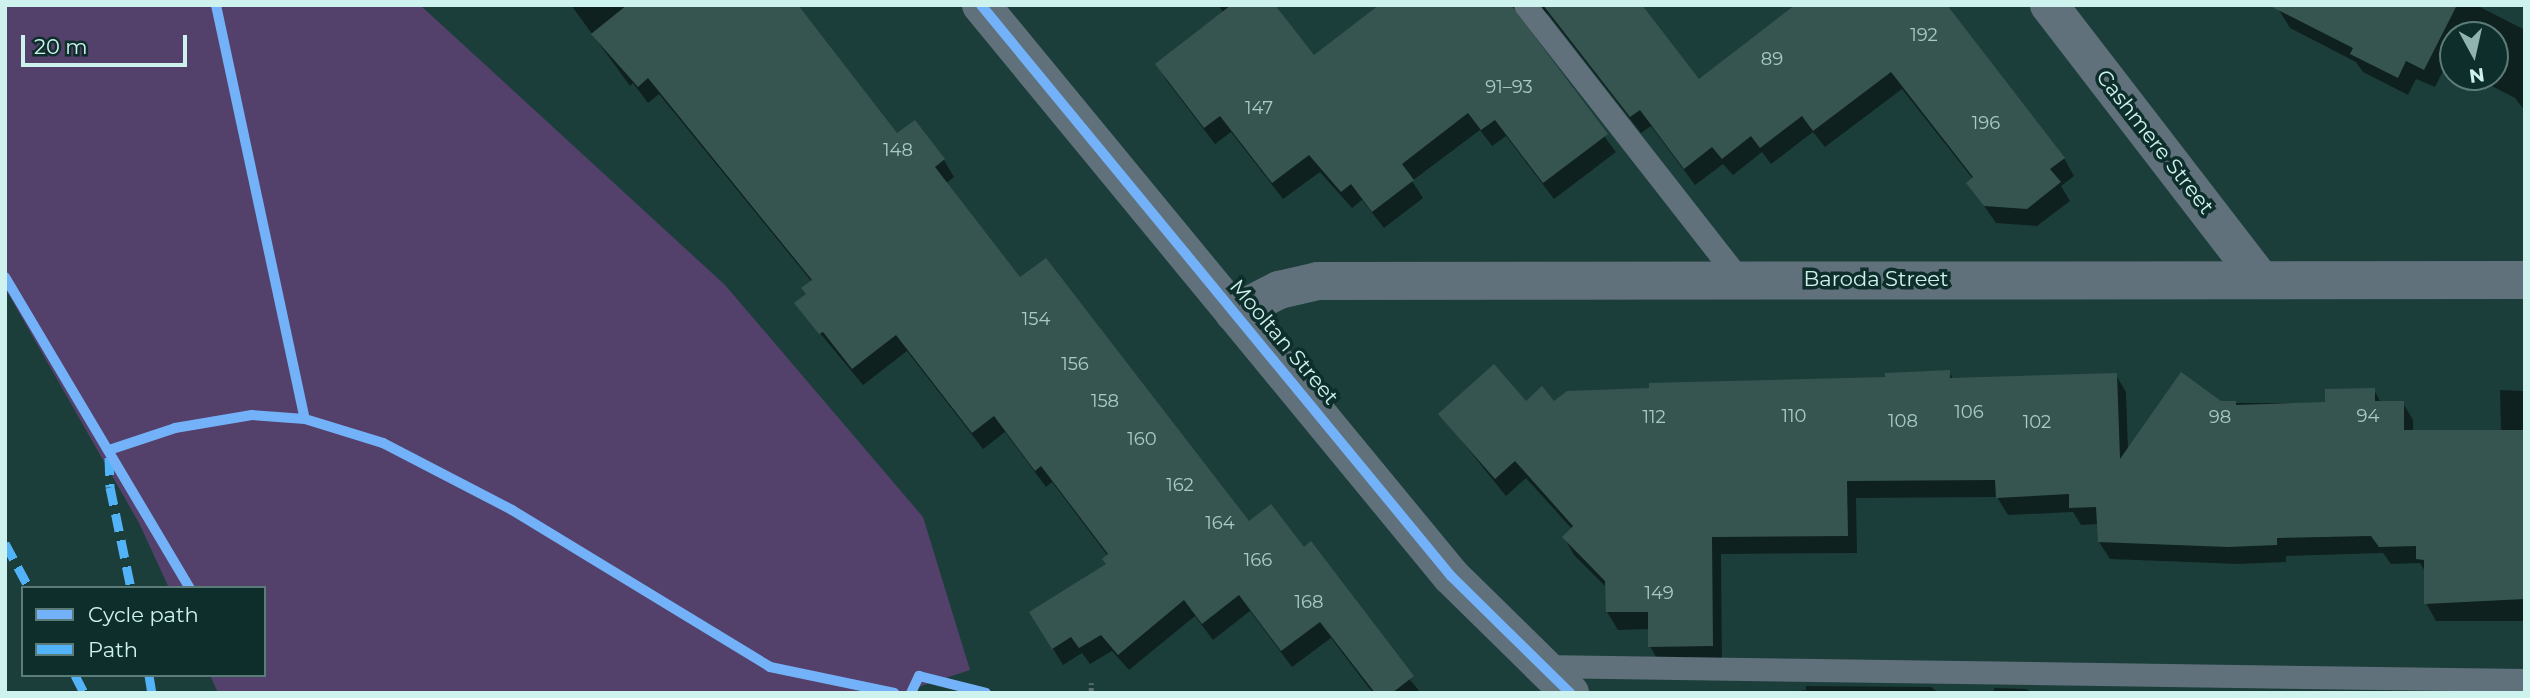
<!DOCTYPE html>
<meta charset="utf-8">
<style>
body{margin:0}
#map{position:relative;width:2530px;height:698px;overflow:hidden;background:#1c3e3b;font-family:Montserrat,sans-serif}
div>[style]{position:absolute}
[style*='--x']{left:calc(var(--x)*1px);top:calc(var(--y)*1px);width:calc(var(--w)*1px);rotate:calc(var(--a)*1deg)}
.green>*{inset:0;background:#53416b}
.shadow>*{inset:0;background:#0007}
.building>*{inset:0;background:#375550}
.path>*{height:4.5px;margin-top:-2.25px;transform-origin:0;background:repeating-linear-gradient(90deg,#5a6d73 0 5px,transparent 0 8.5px)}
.service>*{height:23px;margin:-11.5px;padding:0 11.5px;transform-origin:11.5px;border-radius:11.5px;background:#60717c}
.minor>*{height:38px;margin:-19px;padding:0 19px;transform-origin:19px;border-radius:19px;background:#60717c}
.quiet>*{height:9px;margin-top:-4.5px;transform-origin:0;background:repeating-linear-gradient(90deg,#52b3f8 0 18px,transparent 0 27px)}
.cycleway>*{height:10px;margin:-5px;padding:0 5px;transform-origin:5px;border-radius:5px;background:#73b2f8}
span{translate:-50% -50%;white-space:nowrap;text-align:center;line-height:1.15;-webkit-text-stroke:7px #0e2e2b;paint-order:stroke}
.number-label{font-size:18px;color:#a8cbc6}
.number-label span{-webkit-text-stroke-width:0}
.street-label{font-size:21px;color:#cef2ed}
.frame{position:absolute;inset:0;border:7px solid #cef2ed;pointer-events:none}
.legend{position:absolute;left:21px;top:586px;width:245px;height:91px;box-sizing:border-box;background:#0e2e2b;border:2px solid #5b7c79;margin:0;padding:9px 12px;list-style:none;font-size:21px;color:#cef2ed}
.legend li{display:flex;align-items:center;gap:14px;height:35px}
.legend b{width:35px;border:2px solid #5b7c79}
.north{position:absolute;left:2439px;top:21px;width:70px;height:70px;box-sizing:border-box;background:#0e2e2b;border:2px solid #5b7c79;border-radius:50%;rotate:172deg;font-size:19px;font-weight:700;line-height:28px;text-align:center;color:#cef2ed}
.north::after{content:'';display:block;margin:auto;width:24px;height:32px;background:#90b3af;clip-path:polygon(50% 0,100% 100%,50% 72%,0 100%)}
.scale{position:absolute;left:21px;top:35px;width:166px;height:32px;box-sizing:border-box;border:4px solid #cef2ed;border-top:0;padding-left:9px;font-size:21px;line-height:24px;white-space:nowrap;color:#cef2ed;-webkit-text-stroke:5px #0e2e2b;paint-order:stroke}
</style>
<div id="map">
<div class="green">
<div style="clip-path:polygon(5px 5px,420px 5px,725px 285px,923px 517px,970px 670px,900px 693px,218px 693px,210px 675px,264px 675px,264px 588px,169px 588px,139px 523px,5px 288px)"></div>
</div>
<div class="shadow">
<div style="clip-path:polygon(571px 5px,796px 5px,897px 136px,944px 160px,954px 177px,946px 183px,1020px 279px,1248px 523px,1303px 550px,1421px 693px,1373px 693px,1331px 638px,1292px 667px,1250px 611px,1213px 640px,1195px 616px,1129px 670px,1112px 651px,1090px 664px,1082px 653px,1063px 665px,1041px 629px,1107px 565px,1108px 556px,1052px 482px,1046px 487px,1005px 432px,983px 449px,907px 351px,863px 385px,796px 304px,807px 295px,812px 282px,659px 94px,648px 103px,633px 83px,630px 86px)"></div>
<div style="clip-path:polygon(1218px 5px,1273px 5px,1313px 58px,1382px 5px,1616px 5px,1699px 82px,1798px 5px,2064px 158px,2074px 176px,2061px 186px,2070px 201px,2037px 226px,1996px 223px,1968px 183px,1973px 179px,1902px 89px,1825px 147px,1813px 132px,1771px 164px,1762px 152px,1733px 175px,1723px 164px,1695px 185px,1651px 126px,1641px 133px,1548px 14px,1534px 8px,1521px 17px,1522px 27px,1616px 152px,1554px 199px,1506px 136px,1492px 146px,1480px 130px,1412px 181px,1423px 198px,1384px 228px,1362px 200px,1352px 208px,1320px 172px,1283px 199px,1231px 132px,1215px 144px,1167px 81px,1157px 64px,1224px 13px)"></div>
<div style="clip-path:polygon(2281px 5px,2476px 5px,2525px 30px,2525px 111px,2515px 98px,2474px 77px,2495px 77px,2495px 35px,2453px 35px,2453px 66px,2447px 63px,2435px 87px,2416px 79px,2408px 95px,2363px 72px,2356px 62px,2290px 28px,2279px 10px)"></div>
<div style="clip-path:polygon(1949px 372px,1953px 379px,2116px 375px,2126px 392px,2128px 450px,2221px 403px,2327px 403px,2374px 390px,2381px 403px,2403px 403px,2413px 420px,2413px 432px,2501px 431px,2500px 390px,2525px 391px,2525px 621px,2436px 621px,2426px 603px,2426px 573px,2420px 563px,2391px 564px,2383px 553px,2286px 556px,2286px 562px,2239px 564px,2110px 559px,2099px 542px,2099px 524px,2081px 525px,2073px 512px,2008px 515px,1997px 497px,1856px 498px,1857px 553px,1721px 554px,1722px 663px,1660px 664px,1650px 646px,1650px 629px,1618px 630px,1607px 612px,1607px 588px,1574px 555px,1564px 537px,1572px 529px,1526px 478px,1506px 496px,1440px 414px,1526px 403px)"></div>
<div style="clip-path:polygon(1806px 686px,1931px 687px,1939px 693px,1782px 693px,1806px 690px)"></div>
<div style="clip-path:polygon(1995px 688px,2026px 689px,2034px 693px,1992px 693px)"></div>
</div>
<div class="building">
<div style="clip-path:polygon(627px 5px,798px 5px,897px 133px,915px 120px,945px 159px,935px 167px,1020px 277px,1046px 258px,1249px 521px,1271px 504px,1304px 547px,1311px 541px,1414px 676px,1392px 693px,1375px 693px,1320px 622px,1281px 651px,1239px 595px,1202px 624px,1184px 600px,1118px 655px,1101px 635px,1079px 648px,1071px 637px,1052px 649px,1029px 612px,1106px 564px,1102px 559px,1108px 554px,1041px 466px,1035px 471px,994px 416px,972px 433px,896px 335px,852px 369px,823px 332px,819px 334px,794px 303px,806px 294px,801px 288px,812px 280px,648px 78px,638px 87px,591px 34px)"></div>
<div style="clip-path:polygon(1231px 5px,1275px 5px,1314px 55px,1379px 5px,1511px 5px,1608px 134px,1543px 183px,1495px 120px,1481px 130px,1468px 113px,1402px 164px,1414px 180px,1372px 212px,1351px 184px,1341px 192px,1309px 155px,1272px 183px,1220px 116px,1204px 128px,1155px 64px)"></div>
<div style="clip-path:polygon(1543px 5px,1642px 5px,1699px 79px,1795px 5px,1947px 5px,2065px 158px,2050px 169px,2061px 182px,2027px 209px,1984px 206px,1966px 183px,1973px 177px,1891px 72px,1813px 131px,1802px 116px,1760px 148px,1751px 136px,1722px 159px,1712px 147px,1684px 169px,1640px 110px,1630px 117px)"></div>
<div style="clip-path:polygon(2268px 5px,2457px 5px,2424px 70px,2406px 61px,2398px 78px,2350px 54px,2353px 48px)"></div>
<div style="clip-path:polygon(1494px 364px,1526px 401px,1542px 386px,1554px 401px,1567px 391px,1649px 388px,1649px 383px,1885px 377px,1885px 373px,1950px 370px,1950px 378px,2117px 373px,2120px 459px,2181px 372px,2221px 401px,2236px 401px,2236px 405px,2325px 402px,2325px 389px,2375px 388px,2375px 401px,2404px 401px,2404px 430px,2525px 430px,2525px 599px,2424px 604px,2424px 560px,2416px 559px,2416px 546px,2379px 547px,2371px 536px,2277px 538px,2277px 545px,2228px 547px,2098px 542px,2096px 507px,2069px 508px,2069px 494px,1996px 498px,1995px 480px,1847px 481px,1848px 536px,1712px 537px,1713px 646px,1648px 647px,1648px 612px,1606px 612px,1605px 581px,1562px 537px,1573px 526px,1515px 461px,1495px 479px,1438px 414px)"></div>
</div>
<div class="path">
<div style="--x:1091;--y:693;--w:10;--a:-90"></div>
</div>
<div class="service">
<div style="--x:1525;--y:5;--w:346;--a:52"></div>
<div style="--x:1541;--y:666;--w:984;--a:0.82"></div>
</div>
<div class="minor">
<div style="--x:981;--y:5;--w:740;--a:50.54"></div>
<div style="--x:1451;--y:576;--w:167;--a:44.5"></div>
<div style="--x:2049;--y:5;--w:347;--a:52.4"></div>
<div style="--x:1234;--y:313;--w:51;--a:-27.1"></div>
<div style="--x:1279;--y:290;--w:40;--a:-13"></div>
<div style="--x:1318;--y:281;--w:1207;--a:-0.05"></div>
</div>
<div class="quiet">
<div style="--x:109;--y:457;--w:30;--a:88"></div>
<div style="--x:110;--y:487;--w:103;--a:78.3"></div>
<div style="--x:5;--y:543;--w:51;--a:61.9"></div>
<div style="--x:75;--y:675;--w:20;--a:63"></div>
<div style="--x:149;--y:675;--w:18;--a:81"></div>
</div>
<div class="cycleway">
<div style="--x:216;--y:5;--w:423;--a:77.9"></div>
<div style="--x:981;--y:5;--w:740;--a:50.54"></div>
<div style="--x:1451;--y:576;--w:167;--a:44.5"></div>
<div style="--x:5;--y:277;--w:362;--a:59.3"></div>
<div style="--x:109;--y:450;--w:70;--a:-18.4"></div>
<div style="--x:175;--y:428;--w:78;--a:-9.6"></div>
<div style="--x:252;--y:415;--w:53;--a:4.3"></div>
<div style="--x:305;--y:419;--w:82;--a:17.1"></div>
<div style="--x:383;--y:443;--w:145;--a:27.4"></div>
<div style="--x:512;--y:510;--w:302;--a:31.3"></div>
<div style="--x:770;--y:667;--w:127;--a:11.8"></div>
<div style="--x:911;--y:693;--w:19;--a:-65"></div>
<div style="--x:919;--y:676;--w:69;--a:14.2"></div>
</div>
<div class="number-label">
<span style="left:1924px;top:35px">192</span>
<span style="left:1772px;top:59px">89</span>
<span style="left:1509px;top:87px">91–93</span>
<span style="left:1259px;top:108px">147</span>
<span style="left:1986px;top:123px">196</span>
<span style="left:898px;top:150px">148</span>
<span style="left:1036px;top:319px">154</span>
<span style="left:1075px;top:364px">156</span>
<span style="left:1105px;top:401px">158</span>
<span style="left:1969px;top:412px">106</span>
<span style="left:1794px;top:416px">110</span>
<span style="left:2368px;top:416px">94</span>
<span style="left:1654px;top:417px">112</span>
<span style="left:2220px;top:417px">98</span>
<span style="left:1903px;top:421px">108</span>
<span style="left:2037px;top:422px">102</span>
<span style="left:1142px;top:439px">160</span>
<span style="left:1180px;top:485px">162</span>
<span style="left:1220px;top:523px">164</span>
<span style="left:1258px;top:560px">166</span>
<span style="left:1659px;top:593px">149</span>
<span style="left:1309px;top:602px">168</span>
</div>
<div class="street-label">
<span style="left:2155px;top:142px;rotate:52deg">Cashmere Street</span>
<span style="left:1876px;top:279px">Baroda Street</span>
<span style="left:1284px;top:342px;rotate:50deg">Mooltan Street</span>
</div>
<div class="frame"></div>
<ul class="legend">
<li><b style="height:9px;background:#73b2f8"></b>Cycle path</li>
<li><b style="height:9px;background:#52b3f8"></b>Path</li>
</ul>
<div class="north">N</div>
<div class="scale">20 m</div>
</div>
